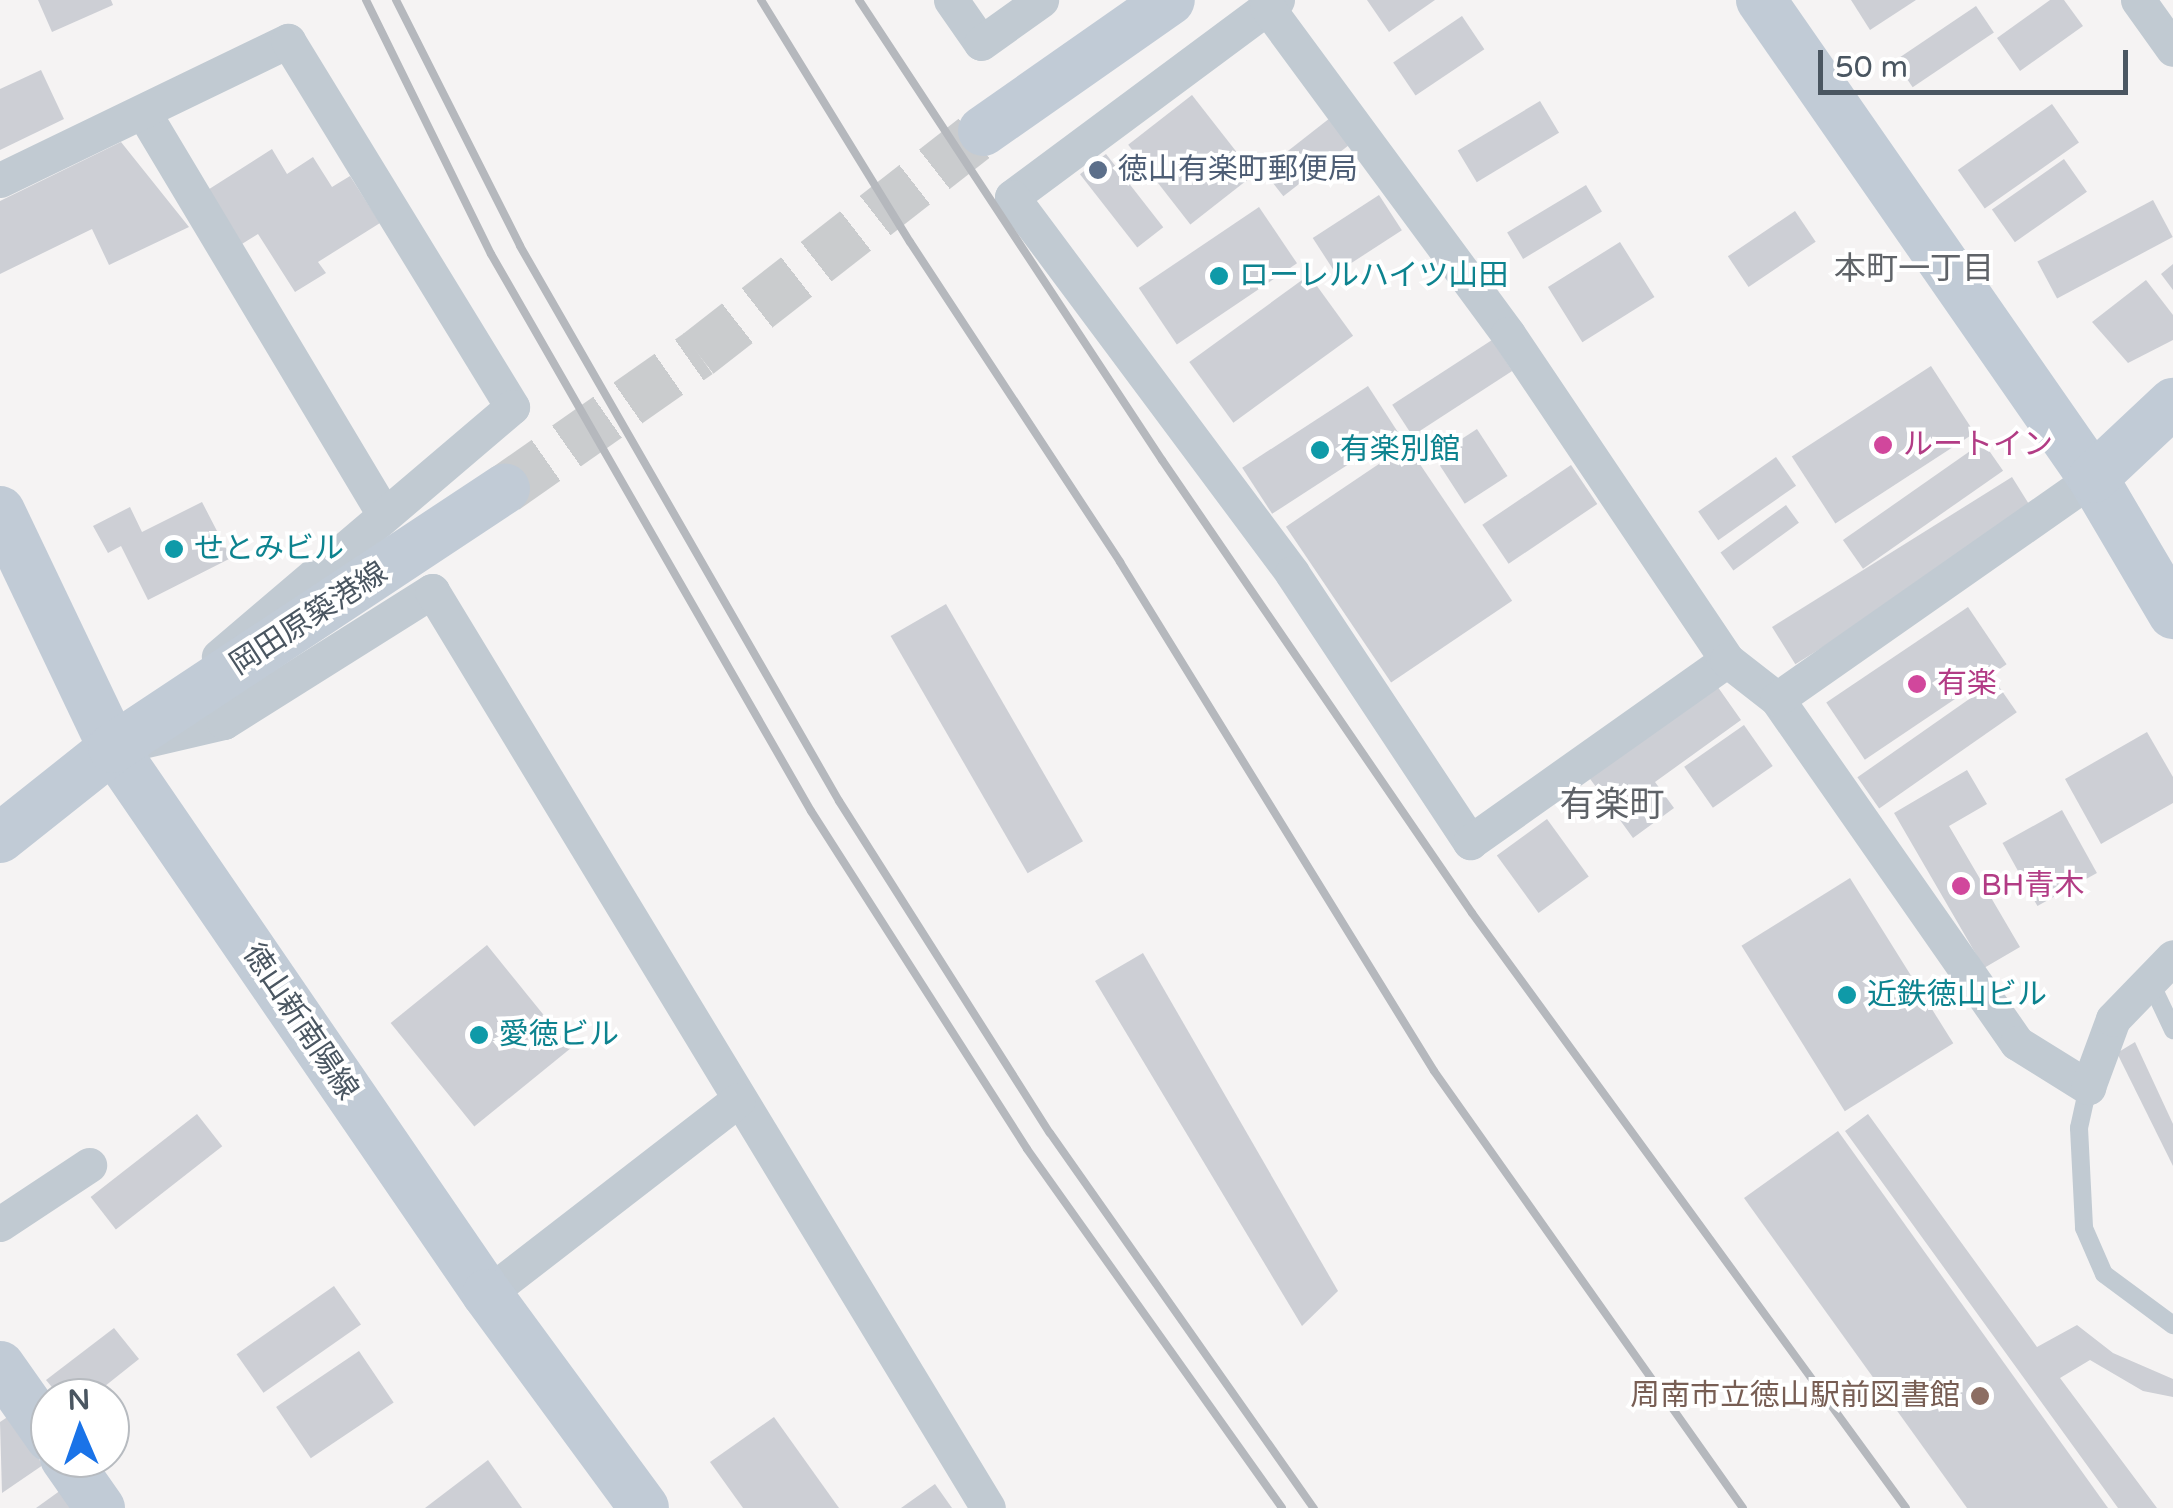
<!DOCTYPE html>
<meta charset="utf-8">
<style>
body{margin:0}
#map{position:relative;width:2173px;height:1508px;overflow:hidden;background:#f5f3f3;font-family:"Varela Round","Noto Sans JP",sans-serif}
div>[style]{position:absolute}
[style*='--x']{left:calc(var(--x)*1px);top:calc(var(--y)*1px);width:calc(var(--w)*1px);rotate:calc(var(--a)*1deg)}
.building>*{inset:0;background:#cdcfd5;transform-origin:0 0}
.secondary-tunnel>*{height:50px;margin-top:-25px;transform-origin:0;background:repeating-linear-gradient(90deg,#caccce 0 50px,transparent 0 75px)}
.lane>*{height:18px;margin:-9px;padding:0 9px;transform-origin:9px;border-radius:9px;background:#c1cad2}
.street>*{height:35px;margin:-17.5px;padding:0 17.5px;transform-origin:17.5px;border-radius:17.5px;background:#c1cad2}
.secondary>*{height:50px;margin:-25px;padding:0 25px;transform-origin:25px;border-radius:25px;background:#c1cbd6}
.rail>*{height:8px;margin:-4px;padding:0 4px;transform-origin:4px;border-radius:4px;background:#b5b8bd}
.dots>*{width:28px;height:28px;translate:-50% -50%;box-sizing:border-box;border:5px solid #fff;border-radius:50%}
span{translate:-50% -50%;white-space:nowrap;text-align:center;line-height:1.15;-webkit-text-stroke:8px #fff;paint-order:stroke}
.service-label{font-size:30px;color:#4e5e75}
.left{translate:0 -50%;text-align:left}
.culture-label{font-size:30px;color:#0d838f}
.hotel-label{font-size:30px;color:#b23c85}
.street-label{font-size:30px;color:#4a5661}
.education-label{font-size:30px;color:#785e54}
.right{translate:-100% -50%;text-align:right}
.neighbourhood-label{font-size:32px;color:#5f6368}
.quarter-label{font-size:35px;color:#5f6368}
.north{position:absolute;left:30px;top:1378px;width:100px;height:100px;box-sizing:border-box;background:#fff;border:2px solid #b7bbc0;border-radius:50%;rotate:358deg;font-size:28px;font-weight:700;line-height:40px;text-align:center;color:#4a5661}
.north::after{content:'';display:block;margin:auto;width:35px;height:45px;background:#1a73e8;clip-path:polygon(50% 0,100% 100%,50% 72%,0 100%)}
.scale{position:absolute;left:1818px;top:50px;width:310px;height:45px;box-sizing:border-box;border:5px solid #4a5661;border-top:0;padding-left:12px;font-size:30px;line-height:35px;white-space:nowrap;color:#4a5661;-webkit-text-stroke:8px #fff;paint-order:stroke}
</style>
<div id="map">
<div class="building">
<div style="clip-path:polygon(38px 0,111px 0,113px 5px,52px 32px)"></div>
<div style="clip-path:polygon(1367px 0,1435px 0,1389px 32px)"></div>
<div style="clip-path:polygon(1851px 0,1916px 0,1870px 30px)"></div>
<div style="clip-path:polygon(2050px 0,2064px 0,2083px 26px,2020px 71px,1997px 38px)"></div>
<div style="left:1976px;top:6px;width:32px;height:98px;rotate:56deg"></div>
<div style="left:1462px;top:16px;width:40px;height:83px;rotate:56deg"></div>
<div style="clip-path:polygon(41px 70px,64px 119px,0 150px,0 89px)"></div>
<div style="left:1192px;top:95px;width:101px;height:81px;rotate:52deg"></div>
<div style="left:1540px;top:101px;width:37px;height:96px;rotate:59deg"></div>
<div style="left:2052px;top:104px;width:47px;height:115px;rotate:55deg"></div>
<div style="left:1330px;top:118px;width:33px;height:85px;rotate:52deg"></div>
<div style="clip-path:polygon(121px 142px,189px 227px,109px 265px,92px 229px,0 274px,0 201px)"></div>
<div style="clip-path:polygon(272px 149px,287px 174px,313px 157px,332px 187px,350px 176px,380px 223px,318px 262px,326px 273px,295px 292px,258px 234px,237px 247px,203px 193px)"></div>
<div style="left:1106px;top:154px;width:93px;height:33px;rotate:52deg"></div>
<div style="left:2064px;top:159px;width:40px;height:88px;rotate:55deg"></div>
<div style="left:1586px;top:185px;width:31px;height:92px;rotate:59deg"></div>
<div style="left:1379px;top:195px;width:42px;height:79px;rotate:57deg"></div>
<div style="left:2153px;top:200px;width:42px;height:131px;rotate:62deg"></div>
<div style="left:1259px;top:207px;width:68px;height:145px;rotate:56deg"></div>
<div style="left:1795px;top:211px;width:37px;height:81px;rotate:56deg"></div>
<div style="left:1620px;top:242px;width:65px;height:85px;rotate:58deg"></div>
<div style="clip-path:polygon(2173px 264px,2173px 290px,2161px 274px)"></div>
<div style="left:1309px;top:275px;width:75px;height:148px;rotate:54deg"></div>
<div style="clip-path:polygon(2146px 280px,2173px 315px,2173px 340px,2128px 363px,2092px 322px)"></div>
<div style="left:1492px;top:340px;width:37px;height:119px;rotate:57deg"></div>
<div style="left:1931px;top:366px;width:80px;height:166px;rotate:57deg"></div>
<div style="left:1368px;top:386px;width:55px;height:150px;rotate:57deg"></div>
<div style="left:1477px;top:429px;width:56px;height:51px;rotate:57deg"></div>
<div style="left:1983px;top:442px;width:35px;height:171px;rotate:55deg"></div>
<div style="left:1407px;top:445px;width:188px;height:146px;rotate:56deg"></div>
<div style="left:1776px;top:457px;width:35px;height:95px;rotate:55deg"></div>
<div style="left:1571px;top:465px;width:47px;height:107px;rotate:56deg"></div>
<div style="left:2012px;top:477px;width:44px;height:283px;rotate:58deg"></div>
<div style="clip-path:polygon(202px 502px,231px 558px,148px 600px,121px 546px,108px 553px,93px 526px,130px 507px,142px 532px)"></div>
<div style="left:1786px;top:505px;width:22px;height:81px;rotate:54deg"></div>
<div style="left:946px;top:604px;width:274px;height:64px;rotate:60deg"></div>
<div style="left:1968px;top:607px;width:69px;height:171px;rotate:56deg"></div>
<div style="left:1995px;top:681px;width:38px;height:168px;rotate:55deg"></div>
<div style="clip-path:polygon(1715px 683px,1741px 720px,1655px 782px,1674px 808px,1633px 838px,1588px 776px)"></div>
<div style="left:1744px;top:725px;width:50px;height:73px;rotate:55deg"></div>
<div style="clip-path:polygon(2147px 732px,2173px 777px,2173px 803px,2101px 844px,2065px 779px)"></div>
<div style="clip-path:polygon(1967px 770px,1987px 804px,1949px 826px,2020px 947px,1984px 968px,1894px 813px)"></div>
<div style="left:2062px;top:810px;width:72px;height:68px;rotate:61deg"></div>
<div style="left:1547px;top:819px;width:71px;height:62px;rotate:54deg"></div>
<div style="left:1850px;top:878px;width:195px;height:128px;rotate:58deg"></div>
<div style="left:487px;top:945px;width:133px;height:124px;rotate:51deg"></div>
<div style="clip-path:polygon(1143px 953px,1338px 1291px,1302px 1326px,1095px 981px)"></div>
<div style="clip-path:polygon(2135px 1042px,2173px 1124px,2173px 1166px,2117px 1053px)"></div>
<div style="left:197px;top:1114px;width:41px;height:135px;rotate:52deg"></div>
<div style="clip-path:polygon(1868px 1114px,2037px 1347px,2077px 1325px,2113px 1353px,2173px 1379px,2173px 1397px,2143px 1391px,2090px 1360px,2060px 1378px,2157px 1508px,2118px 1508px,1845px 1131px)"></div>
<div style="clip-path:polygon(1838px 1131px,2108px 1508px,1967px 1508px,1744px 1198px)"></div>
<div style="left:334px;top:1286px;width:47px;height:119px;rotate:55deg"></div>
<div style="clip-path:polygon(114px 1328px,139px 1359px,90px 1398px,61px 1398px,46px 1380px)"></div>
<div style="left:359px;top:1351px;width:62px;height:100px;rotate:56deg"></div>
<div style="clip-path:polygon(9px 1416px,43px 1465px,2px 1493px,0 1422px)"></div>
<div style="clip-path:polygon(774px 1417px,839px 1508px,743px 1508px,710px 1462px)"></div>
<div style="clip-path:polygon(488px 1460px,522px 1508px,425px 1508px)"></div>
<div style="clip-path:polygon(935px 1484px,952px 1508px,901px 1508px)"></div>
<div style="clip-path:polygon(68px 1485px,84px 1508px,36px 1508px)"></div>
</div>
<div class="secondary-tunnel">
<div style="--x:505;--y:489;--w:236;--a:-35"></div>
<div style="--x:698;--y:354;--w:362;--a:-38"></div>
</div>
<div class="lane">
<div style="--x:2148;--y:977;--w:59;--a:64.7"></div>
<div style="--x:2088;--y:1087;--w:42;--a:102.4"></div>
<div style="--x:2079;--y:1128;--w:100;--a:87.1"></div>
<div style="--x:2084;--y:1228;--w:50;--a:66.5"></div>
<div style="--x:2104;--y:1274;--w:86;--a:36.5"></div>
</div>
<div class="street">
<div style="--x:951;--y:0;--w:52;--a:55.1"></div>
<div style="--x:981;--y:43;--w:74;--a:-35.6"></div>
<div style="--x:1277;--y:0;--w:330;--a:143.4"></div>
<div style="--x:1012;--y:197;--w:469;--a:53.3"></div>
<div style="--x:1292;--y:573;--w:323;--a:56.5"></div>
<div style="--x:1470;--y:842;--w:315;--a:-35.3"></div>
<div style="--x:2138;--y:0;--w:60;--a:54.5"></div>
<div style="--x:1267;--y:7;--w:406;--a:53.6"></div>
<div style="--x:1508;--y:334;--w:393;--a:56.1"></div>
<div style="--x:1727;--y:660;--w:63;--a:38"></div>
<div style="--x:1777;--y:699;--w:419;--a:55.1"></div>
<div style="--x:2017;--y:1043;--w:84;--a:31.8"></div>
<div style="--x:2088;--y:1087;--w:72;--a:-69.8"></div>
<div style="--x:2113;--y:1019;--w:86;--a:-45.9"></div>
<div style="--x:145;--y:115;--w:464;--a:59.1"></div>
<div style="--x:0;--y:180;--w:320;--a:-25.8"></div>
<div style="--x:288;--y:41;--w:429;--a:58.5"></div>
<div style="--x:512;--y:407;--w:385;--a:139.6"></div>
<div style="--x:1777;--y:699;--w:386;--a:-35"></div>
<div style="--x:138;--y:742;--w:88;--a:-13.1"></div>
<div style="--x:224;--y:722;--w:246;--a:-32.2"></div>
<div style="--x:432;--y:591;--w:1072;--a:58.77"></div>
<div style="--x:0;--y:1224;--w:107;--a:-33.5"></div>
<div style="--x:487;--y:1294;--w:317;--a:-37.7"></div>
</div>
<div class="secondary">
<div style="--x:1761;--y:0;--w:582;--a:55.22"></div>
<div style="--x:2093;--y:478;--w:158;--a:59.5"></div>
<div style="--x:983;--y:131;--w:228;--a:-35"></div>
<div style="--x:2093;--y:478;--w:110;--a:-43.2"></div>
<div style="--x:0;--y:511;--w:263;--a:64.5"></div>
<div style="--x:113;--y:748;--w:662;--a:55.59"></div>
<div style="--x:487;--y:1294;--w:265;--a:53.7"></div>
<div style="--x:0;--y:838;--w:144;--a:-38.5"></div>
<div style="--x:113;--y:748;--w:470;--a:-33.5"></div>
<div style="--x:0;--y:1366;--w:87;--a:54.8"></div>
<div style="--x:65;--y:1458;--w:61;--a:55"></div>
</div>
<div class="rail">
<div style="--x:366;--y:0;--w:283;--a:63.8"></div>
<div style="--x:491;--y:254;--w:642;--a:60.12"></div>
<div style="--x:811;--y:811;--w:401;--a:57.4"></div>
<div style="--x:1027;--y:1149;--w:440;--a:54.6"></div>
<div style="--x:396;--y:0;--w:275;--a:63.2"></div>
<div style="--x:520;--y:246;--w:640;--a:60.11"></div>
<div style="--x:839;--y:801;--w:393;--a:57.6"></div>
<div style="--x:1050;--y:1133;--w:459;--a:54.9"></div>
<div style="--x:761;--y:0;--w:284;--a:58.4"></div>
<div style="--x:910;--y:242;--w:383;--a:56.7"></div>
<div style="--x:1120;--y:562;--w:598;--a:58.33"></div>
<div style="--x:1434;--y:1071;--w:535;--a:54.74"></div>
<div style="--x:859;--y:0;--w:551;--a:56.63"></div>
<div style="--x:1162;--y:460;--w:549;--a:55.62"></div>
<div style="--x:1472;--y:913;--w:736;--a:53.89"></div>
</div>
<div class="dots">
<div style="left:1098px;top:170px;background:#5c6f8a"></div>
<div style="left:1219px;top:276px;background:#0f9aa8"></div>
<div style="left:1883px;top:445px;background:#d1479c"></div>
<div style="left:1320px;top:450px;background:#0f9aa8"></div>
<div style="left:174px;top:549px;background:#0f9aa8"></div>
<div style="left:1917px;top:684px;background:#d1479c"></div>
<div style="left:1961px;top:886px;background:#d1479c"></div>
<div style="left:1847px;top:995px;background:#0f9aa8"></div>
<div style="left:479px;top:1035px;background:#0f9aa8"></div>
<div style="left:1980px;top:1396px;background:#8d6e63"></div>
</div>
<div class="service-label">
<span class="left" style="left:1118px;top:170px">徳山有楽町郵便局</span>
</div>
<div class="culture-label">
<span class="left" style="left:1239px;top:276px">ローレルハイツ山田</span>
<span class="left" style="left:1340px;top:450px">有楽別館</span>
<span class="left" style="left:194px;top:549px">せとみビル</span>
<span class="left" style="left:1867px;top:995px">近鉄徳山ビル</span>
<span class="left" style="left:499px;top:1035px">愛徳ビル</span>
</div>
<div class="hotel-label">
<span class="left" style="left:1903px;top:445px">ルートイン</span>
<span class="left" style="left:1937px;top:684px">有楽</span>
<span class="left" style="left:1981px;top:886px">BH青木</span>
</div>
<div class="street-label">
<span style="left:309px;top:619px;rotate:-33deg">岡田原築港線</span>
<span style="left:300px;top:1022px;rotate:56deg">徳山新南陽線</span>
</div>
<div class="education-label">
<span class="right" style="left:1960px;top:1396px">周南市立徳山駅前図書館</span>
</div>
<div class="neighbourhood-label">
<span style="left:1914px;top:269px">本町一丁目</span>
</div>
<div class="quarter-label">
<span style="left:1612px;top:805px">有楽町</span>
</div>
<div class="north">N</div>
<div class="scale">50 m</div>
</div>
